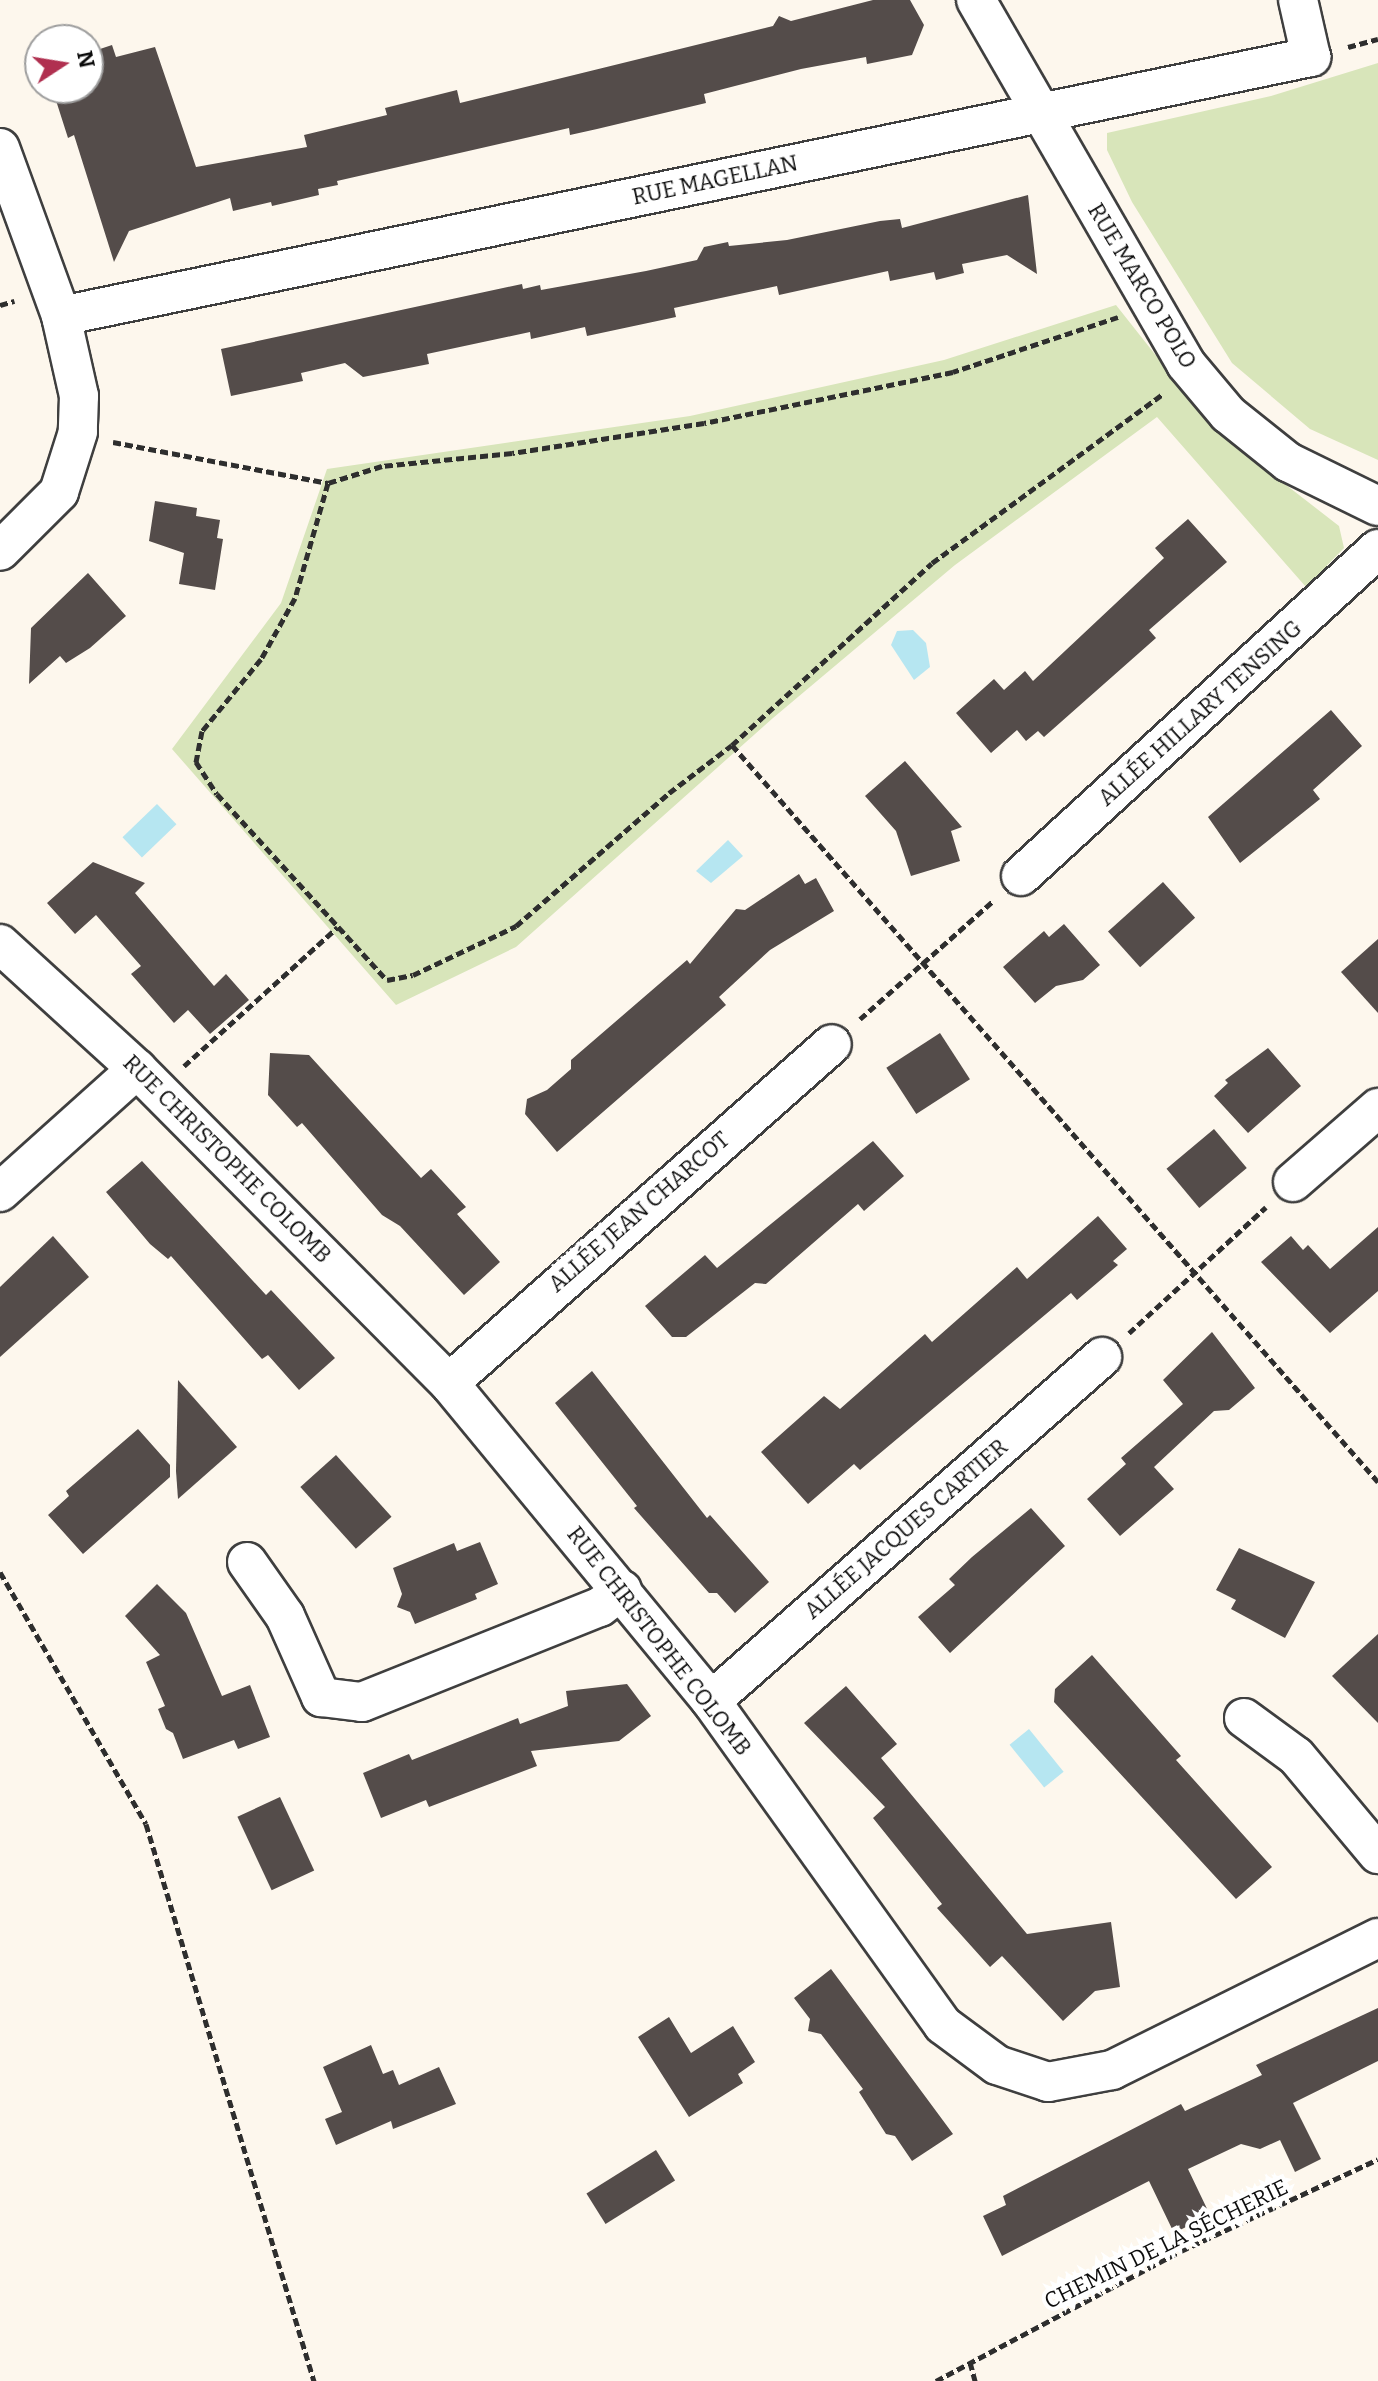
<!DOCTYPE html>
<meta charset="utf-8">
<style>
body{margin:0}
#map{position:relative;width:1378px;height:2381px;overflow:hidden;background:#fdf7ed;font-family:Bitter,serif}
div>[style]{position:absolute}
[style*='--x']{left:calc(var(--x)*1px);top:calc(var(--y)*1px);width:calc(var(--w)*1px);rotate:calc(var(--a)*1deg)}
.green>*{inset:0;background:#d8e5ba}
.water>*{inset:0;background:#b6e6f1;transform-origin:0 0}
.building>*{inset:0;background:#544c4a;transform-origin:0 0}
.path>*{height:5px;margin-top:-2.5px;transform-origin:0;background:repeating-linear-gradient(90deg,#2e2e2e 0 8px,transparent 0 12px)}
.roads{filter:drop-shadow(2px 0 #3f3f3f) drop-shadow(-2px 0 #3f3f3f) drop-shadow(0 2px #3f3f3f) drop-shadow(0 -2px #3f3f3f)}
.minor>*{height:38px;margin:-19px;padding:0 19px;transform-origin:19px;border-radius:19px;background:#fff}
span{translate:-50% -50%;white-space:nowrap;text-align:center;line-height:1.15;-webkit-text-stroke:8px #fff;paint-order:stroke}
.street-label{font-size:22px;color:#0c0c0c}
.north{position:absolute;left:24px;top:24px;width:80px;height:80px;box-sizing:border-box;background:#fff;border:2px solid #9e9e9e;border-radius:50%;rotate:78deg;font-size:22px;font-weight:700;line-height:32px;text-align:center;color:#0c0c0c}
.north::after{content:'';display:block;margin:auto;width:28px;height:36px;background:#b03050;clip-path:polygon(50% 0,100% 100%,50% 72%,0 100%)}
</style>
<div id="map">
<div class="green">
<div style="clip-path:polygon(1378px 63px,1378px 460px,1310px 429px,1232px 363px,1132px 202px,1107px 150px,1107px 133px,1271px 96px)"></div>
<div style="clip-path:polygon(1116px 305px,1214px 429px,1339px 526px,1344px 548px,1306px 587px,1157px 417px,955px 565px,773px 718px,516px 947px,396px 1005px,172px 749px,281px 603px,327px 469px,690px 416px,944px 360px)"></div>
</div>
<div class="water">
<div style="clip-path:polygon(913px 630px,926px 643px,930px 667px,914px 680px,891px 645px,897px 631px)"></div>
<div style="left:157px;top:804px;width:28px;height:48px;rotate:46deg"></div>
<div style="clip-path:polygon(728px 840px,743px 856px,711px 883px,696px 871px)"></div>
<div style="left:1029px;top:1729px;width:55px;height:25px;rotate:51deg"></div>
</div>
<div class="building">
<div style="clip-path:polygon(873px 0,910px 0,924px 25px,912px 55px,867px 64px,866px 57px,801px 69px,704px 94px,706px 103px,597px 129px,570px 135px,569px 128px,337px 181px,338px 185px,318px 189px,319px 195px,272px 206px,271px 202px,233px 211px,230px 198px,129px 231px,114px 262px,74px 135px,68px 138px,52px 88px,88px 88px,88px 53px,112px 45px,116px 57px,155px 47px,196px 167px,307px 147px,304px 135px,387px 115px,385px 108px,457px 90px,460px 103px,773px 26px,779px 16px,791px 21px)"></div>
<div style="clip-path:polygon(1028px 195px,1037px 274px,1007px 255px,962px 264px,964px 273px,936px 280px,934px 272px,890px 281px,888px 271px,779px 295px,777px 286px,674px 308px,676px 317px,587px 336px,585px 327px,531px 339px,530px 332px,427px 354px,429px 364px,363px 377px,345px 363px,301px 373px,303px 381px,231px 396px,221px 349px,522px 284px,523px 289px,540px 285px,541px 290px,646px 271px,697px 260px,704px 247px,728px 242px,729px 246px,787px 240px,880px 221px,900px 219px,902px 228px)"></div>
<div style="clip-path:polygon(155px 501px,197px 508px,196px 516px,220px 520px,217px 538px,223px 539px,215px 590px,179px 584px,184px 553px,149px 541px)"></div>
<div style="clip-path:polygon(1188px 519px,1227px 562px,1149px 630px,1156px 638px,1044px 737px,1038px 731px,1026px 741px,1017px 730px,991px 753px,956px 713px,994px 679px,1004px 690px,1025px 671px,1033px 681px,1164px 558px,1155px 548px)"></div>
<div style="clip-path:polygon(88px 573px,126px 616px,90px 648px,66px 663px,60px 656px,29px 684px,31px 628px)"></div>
<div style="clip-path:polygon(1331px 710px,1362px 746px,1313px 790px,1320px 799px,1240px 863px,1208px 817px)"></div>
<div style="clip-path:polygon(905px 761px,962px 827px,951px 831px,960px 861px,911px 876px,896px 831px,865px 796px)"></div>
<div style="clip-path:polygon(93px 862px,145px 883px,135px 893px,214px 986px,226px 974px,249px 1000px,210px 1034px,188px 1010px,174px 1023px,131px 974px,141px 966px,96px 915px,75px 934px,47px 903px)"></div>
<div style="clip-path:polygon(799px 874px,805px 884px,816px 878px,834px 911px,770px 950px,719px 997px,726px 1005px,557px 1152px,525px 1114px,527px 1099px,547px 1090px,571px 1069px,571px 1060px,687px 960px,690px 964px,736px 909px,745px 910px)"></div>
<div style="left:1163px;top:882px;width:48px;height:74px;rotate:48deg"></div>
<div style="clip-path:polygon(1064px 924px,1100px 965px,1083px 980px,1056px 986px,1035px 1003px,1003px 967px,1044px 931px,1049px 937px)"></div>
<div style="clip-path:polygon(1378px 939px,1378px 1013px,1341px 972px)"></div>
<div style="left:940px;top:1033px;width:55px;height:64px;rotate:57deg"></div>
<div style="clip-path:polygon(1268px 1048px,1301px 1086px,1248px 1133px,1214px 1096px,1228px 1083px,1225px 1080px)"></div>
<div style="clip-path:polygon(270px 1053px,309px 1055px,421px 1178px,431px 1169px,466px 1207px,457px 1214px,500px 1262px,464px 1295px,400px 1226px,382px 1215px,302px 1123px,297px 1127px,268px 1095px)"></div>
<div style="left:1214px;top:1129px;width:51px;height:62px;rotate:50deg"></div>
<div style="clip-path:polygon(873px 1141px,904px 1176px,864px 1211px,858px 1204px,766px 1284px,755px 1283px,686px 1337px,672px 1337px,645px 1306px,705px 1255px,717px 1268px)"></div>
<div style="clip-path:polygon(142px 1161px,266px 1295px,271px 1290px,335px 1358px,299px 1390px,268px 1355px,262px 1359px,171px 1256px,168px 1259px,150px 1244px,106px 1192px)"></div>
<div style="clip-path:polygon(1098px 1216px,1127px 1249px,1113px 1261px,1118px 1265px,1077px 1300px,1071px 1293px,860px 1470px,854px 1464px,808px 1504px,761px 1452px,824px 1396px,840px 1409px,925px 1334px,932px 1342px,1017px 1267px,1027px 1279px)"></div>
<div style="clip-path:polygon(1378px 1227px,1378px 1291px,1330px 1333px,1261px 1262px,1291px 1236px,1303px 1250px,1308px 1245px,1330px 1269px)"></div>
<div style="clip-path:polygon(53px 1236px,89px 1277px,0 1357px,0 1287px)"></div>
<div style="clip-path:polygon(1212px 1332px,1255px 1388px,1229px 1410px,1214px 1411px,1154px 1467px,1174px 1489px,1120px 1536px,1087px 1499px,1126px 1464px,1121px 1458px,1183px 1404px,1163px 1380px)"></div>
<div style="clip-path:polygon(592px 1371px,707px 1518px,710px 1515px,769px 1582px,735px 1613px,717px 1593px,709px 1593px,634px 1508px,637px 1506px,555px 1403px)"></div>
<div style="clip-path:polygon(178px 1380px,237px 1447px,178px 1499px,176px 1471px)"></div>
<div style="clip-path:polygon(138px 1429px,170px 1465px,170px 1477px,83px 1554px,48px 1515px,69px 1496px,66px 1491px)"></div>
<div style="left:336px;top:1455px;width:83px;height:48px;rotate:48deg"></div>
<div style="clip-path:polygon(1031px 1508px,1065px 1546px,950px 1653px,918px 1617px,955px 1585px,949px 1579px,972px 1557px)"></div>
<div style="clip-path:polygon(480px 1542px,498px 1584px,475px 1594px,477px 1599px,415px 1624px,410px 1612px,397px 1607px,402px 1594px,393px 1568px,454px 1543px,457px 1551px)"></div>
<div style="clip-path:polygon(1239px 1548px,1315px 1582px,1285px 1638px,1231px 1609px,1236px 1600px,1216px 1590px)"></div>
<div style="clip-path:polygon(157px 1584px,186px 1613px,222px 1696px,250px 1685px,270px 1737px,238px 1749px,234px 1740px,183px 1759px,173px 1733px,166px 1729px,158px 1709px,165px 1706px,146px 1662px,160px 1655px,125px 1616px)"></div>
<div style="clip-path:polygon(1378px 1634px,1378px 1723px,1332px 1676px)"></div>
<div style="clip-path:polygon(1092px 1655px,1181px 1756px,1176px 1760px,1272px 1867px,1236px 1899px,1054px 1702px,1055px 1689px)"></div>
<div style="clip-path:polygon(627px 1684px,651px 1716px,619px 1741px,531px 1751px,537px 1766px,429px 1807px,426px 1800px,381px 1818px,363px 1773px,409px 1754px,412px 1760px,518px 1718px,520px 1724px,568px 1706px,566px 1691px)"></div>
<div style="clip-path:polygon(846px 1686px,897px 1744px,881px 1758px,1027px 1934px,1111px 1922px,1120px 1987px,1095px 1991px,1063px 2021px,1002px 1956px,990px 1967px,937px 1908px,942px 1904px,873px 1818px,885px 1807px,804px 1723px)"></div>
<div style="left:280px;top:1797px;width:81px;height:47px;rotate:65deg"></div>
<div style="clip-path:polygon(831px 1969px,953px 2134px,912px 2161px,895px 2136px,886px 2134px,859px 2092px,863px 2089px,821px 2034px,808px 2031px,810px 2019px,794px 1998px)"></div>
<div style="clip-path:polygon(1378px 2008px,1378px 2061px,1293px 2103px,1321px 2159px,1295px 2172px,1280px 2140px,1260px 2149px,1241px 2144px,1188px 2169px,1210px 2215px,1174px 2233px,1149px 2181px,1002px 2256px,983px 2216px,1006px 2205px,1003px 2196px,1181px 2104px,1185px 2111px,1262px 2075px,1256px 2065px)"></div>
<div style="clip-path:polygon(669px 2017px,691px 2053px,733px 2026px,755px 2062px,738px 2074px,743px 2083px,689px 2117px,638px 2037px)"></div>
<div style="clip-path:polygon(371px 2045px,383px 2074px,393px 2070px,399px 2085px,439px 2067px,456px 2104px,393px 2129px,391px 2121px,336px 2145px,325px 2119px,342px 2112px,323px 2067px)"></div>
<div style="left:656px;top:2150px;width:36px;height:82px;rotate:58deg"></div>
</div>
<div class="path">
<div style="--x:1348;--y:47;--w:31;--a:-15"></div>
<div style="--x:0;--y:305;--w:15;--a:-16"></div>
<div style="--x:1118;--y:317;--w:174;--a:161.6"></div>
<div style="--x:953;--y:372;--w:254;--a:168.4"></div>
<div style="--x:704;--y:423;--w:194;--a:171.1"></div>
<div style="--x:512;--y:453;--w:131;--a:174.3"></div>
<div style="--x:382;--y:466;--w:57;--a:162.5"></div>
<div style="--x:328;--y:483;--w:120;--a:106"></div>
<div style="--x:295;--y:598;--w:70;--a:119.1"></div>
<div style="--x:261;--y:659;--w:93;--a:129.3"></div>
<div style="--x:202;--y:731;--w:32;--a:101"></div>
<div style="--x:196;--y:762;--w:38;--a:57"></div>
<div style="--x:217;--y:794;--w:252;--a:47.6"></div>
<div style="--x:387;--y:980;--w:26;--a:-11"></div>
<div style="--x:413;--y:975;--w:114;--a:-25.4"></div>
<div style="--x:516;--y:926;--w:203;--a:-41"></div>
<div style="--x:669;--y:793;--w:79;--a:-37.3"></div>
<div style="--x:732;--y:745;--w:270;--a:-42.3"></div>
<div style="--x:932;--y:563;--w:286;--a:-36.2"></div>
<div style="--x:113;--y:442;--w:219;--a:10.8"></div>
<div style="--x:732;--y:745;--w:980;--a:48.76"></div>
<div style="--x:860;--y:1019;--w:178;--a:-41.6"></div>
<div style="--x:184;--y:1066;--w:207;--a:-42.1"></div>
<div style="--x:1129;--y:1333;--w:186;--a:-42.6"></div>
<div style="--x:0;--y:1572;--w:291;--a:59.9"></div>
<div style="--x:146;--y:1824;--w:582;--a:73.22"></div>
<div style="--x:970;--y:2362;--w:20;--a:75"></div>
<div style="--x:936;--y:2381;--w:277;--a:-28"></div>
<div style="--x:1181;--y:2251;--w:217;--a:-25"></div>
</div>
<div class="roads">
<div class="minor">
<div style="--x:976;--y:0;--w:420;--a:60"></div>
<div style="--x:1186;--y:364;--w:65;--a:50"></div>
<div style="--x:1228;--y:414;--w:77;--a:38.7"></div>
<div style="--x:1288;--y:462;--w:100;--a:26.1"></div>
<div style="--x:0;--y:148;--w:179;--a:70"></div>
<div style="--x:61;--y:316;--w:82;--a:77.3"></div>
<div style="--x:79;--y:396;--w:36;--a:92"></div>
<div style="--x:78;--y:432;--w:63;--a:107.6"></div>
<div style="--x:59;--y:492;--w:83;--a:135"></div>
<div style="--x:61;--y:316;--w:1277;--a:-11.71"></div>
<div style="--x:1311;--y:57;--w:58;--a:-102.8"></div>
<div style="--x:1021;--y:876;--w:484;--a:-42.5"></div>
<div style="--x:0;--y:944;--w:185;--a:42.4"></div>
<div style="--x:137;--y:1069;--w:443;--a:45.2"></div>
<div style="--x:449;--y:1383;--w:412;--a:50.5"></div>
<div style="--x:711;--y:1701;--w:398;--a:54.4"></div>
<div style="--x:943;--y:2025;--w:67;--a:36.5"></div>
<div style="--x:997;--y:2065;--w:54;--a:18.4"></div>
<div style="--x:1048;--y:2082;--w:65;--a:-10.6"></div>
<div style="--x:1112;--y:2070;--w:297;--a:-26.4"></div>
<div style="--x:1293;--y:1182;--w:113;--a:-41"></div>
<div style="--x:0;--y:1192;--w:184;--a:-41.9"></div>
<div style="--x:449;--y:1383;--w:511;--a:-41.51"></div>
<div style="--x:247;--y:1562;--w:66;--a:54.9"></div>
<div style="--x:285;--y:1616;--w:89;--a:66"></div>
<div style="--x:321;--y:1697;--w:41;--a:7"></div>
<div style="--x:362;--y:1702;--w:256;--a:-21.8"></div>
<div style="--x:600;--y:1607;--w:28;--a:-38"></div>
<div style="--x:711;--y:1701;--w:521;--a:-41.34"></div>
<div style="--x:1244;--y:1718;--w:64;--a:36.2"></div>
<div style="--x:1296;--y:1756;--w:128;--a:50.1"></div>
</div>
</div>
<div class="street-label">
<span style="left:715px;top:180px;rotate:-12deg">RUE MAGELLAN</span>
<span style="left:1142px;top:286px;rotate:59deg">RUE MARCO POLO</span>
<span style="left:1200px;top:713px;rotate:-42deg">ALLÉE HILLARY TENSING</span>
<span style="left:227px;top:1159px;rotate:45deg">RUE CHRISTOPHE COLOMB</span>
<span style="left:639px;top:1212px;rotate:-41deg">ALLÉE JEAN CHARCOT</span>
<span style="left:906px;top:1529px;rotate:-41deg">ALLÉE JACQUES CARTIER</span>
<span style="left:659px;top:1641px;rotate:52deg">RUE CHRISTOPHE COLOMB</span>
<span style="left:1166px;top:2244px;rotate:-26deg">CHEMIN DE LA SÉCHERIE</span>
</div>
<div class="north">N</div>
</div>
